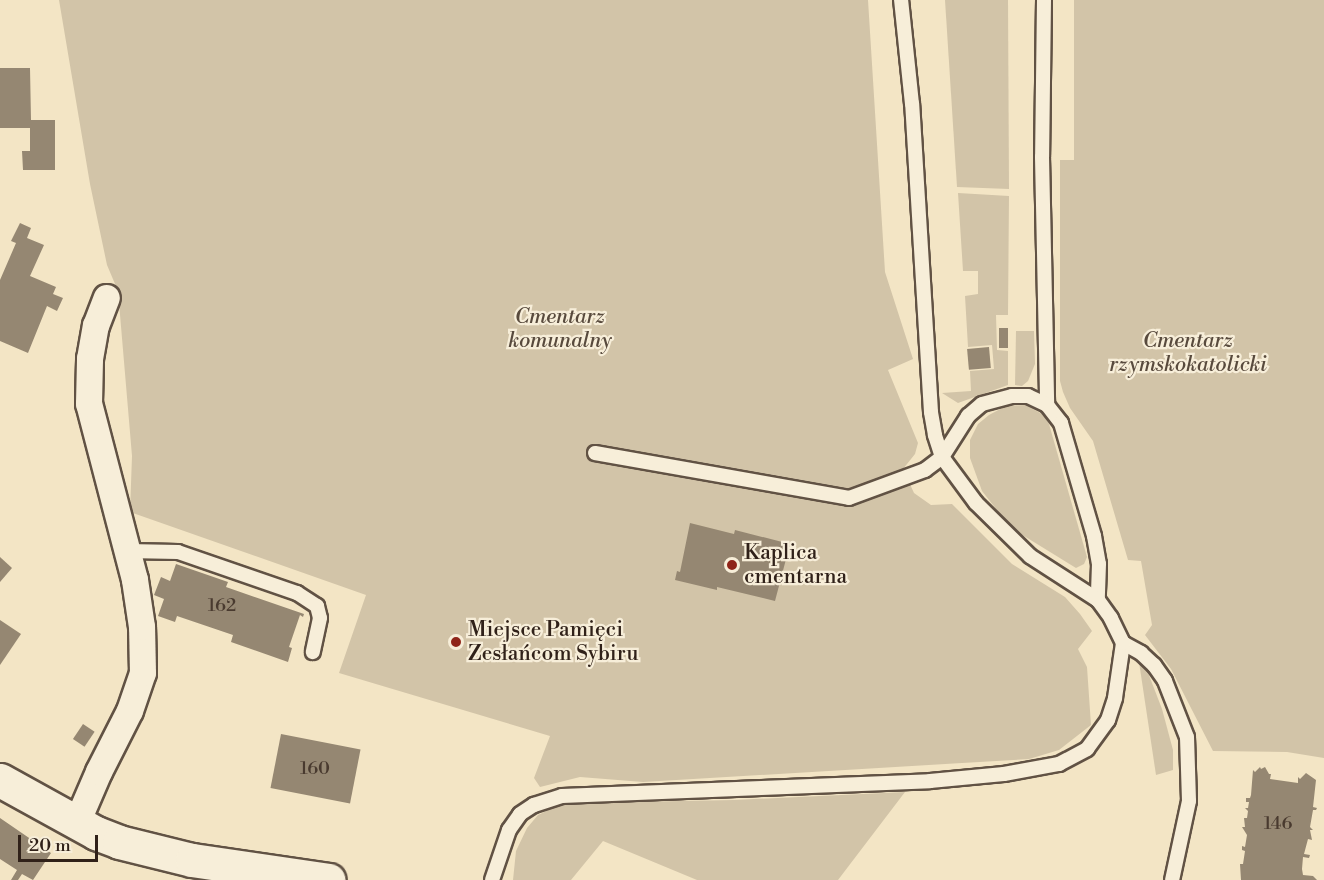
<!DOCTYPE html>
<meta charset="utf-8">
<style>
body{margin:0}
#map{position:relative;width:1324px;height:880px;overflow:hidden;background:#f3e5c5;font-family:"Libre Bodoni",serif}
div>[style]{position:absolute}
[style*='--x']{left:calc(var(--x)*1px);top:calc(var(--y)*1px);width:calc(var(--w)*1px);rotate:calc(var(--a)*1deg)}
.green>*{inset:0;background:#d2c4a8}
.building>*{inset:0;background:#958772;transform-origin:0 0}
.roads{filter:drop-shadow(2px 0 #615244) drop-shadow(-2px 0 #615244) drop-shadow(0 2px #615244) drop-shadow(0 -2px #615244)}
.lane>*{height:14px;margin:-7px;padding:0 7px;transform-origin:7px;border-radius:7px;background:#f7eed9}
.street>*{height:26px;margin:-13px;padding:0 13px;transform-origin:13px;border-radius:13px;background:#f7eed9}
.secondary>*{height:33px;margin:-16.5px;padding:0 16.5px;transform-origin:16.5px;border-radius:16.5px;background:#f7eed9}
.dots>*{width:16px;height:16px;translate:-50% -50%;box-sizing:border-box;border:3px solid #f7eed9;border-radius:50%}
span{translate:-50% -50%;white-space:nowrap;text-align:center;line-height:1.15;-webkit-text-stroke:4.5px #f7eed9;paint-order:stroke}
.number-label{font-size:18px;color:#493a2f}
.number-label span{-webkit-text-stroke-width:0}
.park-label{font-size:21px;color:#584a3d;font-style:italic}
.poi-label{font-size:21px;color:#302119}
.left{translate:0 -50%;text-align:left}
.scale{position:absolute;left:18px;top:835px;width:80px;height:27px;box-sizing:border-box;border:3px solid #302119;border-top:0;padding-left:8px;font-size:18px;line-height:21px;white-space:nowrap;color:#302119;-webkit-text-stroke:4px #f7eed9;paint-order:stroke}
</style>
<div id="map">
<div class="green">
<div style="clip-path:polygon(59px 0,868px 0,885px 272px,913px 359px,888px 370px,918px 443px,915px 454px,903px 469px,914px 493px,931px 505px,952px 504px,1012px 564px,1065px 597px,1080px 614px,1092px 631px,1078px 649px,1087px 667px,1091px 725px,1059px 750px,1029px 759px,643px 782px,580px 777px,540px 787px,534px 778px,550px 736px,339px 673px,366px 595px,130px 512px,132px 456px,118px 291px,107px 265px,90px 184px)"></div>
<div style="clip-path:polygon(945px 0,1008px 0,1009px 189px,957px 187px)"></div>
<div style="clip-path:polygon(1074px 0,1324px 0,1324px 758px,1287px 752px,1213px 751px,1171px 669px,1145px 635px,1152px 625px,1141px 561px,1128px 560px,1093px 441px,1070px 408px,1063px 392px,1060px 381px,1060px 160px,1074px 160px)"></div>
<div style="clip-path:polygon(958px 193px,1009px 196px,1008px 315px,996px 315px,997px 350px,1008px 351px,1008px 385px,958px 403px,942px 393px,971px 391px,970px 371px,994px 369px,992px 345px,968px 347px,965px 296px,978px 294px,978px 271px,963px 271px)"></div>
<div style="clip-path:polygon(1016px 331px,1034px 331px,1035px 364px,1028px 381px,1022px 386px,1015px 385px)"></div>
<div style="clip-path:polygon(1025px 405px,1044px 415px,1049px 424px,1087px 557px,1084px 564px,1076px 568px,1011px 528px,982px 491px,970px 458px,970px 440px,978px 424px,989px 415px,1006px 406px)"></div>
<div style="clip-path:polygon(1139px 662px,1147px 670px,1162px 709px,1173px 750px,1173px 770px,1156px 775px)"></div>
<div style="clip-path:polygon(905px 792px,838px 880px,697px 880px,603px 841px,571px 880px,513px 880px,516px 851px,527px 828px,538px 815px,555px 807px,571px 803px,734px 800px)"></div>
</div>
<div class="building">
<div style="clip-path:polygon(0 68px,30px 68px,31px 120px,55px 120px,55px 170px,23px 170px,22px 151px,30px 151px,30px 128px,0 128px)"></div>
<div style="clip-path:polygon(20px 223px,31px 228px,27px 238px,44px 245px,30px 276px,56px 287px,53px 294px,63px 298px,57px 311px,47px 306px,28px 353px,0 341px,0 280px,16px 243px,11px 241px)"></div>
<div style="left:999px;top:328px;width:9px;height:20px"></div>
<div style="left:989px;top:347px;width:21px;height:22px;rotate:85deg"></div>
<div style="clip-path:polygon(690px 523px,734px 534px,735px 530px,790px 544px,775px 601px,717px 587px,717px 590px,675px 580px,677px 571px,680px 572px)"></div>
<div style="clip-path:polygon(0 557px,12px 568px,0 582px)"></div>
<div style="clip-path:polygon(176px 564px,228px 582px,226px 587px,304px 614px,303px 617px,300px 615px,289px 647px,292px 648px,288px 662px,231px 642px,233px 635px,177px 616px,175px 622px,158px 616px,164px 599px,154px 595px,161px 577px,170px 581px)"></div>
<div style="clip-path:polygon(0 620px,21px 634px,0 665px)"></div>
<div style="left:83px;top:724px;width:14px;height:18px;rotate:34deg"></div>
<div style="left:281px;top:734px;width:81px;height:55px;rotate:11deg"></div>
<div style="clip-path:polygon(1260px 767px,1261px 769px,1265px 767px,1269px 774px,1271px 774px,1270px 779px,1298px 783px,1298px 777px,1300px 779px,1306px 773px,1316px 780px,1313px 807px,1317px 808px,1316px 810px,1313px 810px,1310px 827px,1313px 830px,1310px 830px,1312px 840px,1308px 839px,1304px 854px,1310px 855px,1309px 858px,1303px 857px,1302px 869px,1303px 875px,1313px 876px,1317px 880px,1241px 880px,1240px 864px,1243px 864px,1245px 851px,1242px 850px,1242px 846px,1245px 847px,1247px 835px,1242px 827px,1245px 827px,1244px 818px,1247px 818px,1248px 811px,1245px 808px,1248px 808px,1249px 802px,1246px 802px,1246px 798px,1250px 798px,1251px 795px,1253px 770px,1255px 772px)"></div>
<div style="clip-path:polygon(0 818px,51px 853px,33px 880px,22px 874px,18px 880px,11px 880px,17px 870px,0 859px)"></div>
</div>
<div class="roads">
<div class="lane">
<div style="--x:1044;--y:0;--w:157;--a:90.7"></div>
<div style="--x:1042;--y:157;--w:248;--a:88.8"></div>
<div style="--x:1047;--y:405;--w:23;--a:52"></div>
<div style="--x:1061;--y:423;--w:118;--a:73.7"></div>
<div style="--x:1094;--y:536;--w:28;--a:80"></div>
<div style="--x:1099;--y:564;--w:36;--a:92"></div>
<div style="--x:595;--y:453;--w:258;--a:10"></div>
<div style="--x:849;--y:498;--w:81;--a:-20.2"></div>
<div style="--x:925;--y:470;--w:21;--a:-37"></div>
<div style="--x:942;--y:457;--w:49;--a:-57.6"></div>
<div style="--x:968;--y:416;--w:18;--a:-41"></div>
<div style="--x:982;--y:404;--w:31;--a:-15"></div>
<div style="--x:1012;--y:396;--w:16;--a:0"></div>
<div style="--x:1028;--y:396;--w:21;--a:25"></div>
<div style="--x:127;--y:551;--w:51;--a:1.1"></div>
<div style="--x:178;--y:552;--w:126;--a:19"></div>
<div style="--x:297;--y:593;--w:24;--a:33"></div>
<div style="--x:317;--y:606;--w:12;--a:76"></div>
<div style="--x:320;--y:618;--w:35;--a:102"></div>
<div style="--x:1123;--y:643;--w:21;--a:29"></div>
<div style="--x:1141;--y:653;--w:18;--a:43"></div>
<div style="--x:1154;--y:665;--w:19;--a:55"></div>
<div style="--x:1165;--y:681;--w:60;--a:68.6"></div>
<div style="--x:1187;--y:737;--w:64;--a:88.2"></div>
<div style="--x:1189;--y:801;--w:81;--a:102.1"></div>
<div style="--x:492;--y:880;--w:53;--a:-71.2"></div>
<div style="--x:509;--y:830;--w:19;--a:-55"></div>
<div style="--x:520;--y:814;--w:17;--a:-33"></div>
<div style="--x:534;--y:805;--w:29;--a:-18"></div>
<div style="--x:562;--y:796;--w:368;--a:-2.3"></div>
<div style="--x:930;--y:781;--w:74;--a:-5.4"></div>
<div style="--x:1004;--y:774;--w:56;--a:-10.3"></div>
<div style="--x:1059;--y:764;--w:32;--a:-28"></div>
<div style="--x:1087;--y:749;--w:36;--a:-54"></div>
<div style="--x:1108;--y:720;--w:23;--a:-72"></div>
<div style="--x:1115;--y:698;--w:56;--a:-81.7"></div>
<div style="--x:1123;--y:643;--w:28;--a:-116"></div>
<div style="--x:1111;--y:618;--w:22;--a:-126"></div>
<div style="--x:1098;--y:600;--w:81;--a:-147.1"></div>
<div style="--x:1030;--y:556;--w:76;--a:-135.5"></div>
<div style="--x:976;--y:503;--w:57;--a:-126.5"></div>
<div style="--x:942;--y:457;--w:23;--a:-108"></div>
<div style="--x:935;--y:435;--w:23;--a:-100"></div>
<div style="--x:931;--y:412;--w:309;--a:-93.5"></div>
<div style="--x:912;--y:104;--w:105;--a:-96"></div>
</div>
<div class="street">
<div style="--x:77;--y:823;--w:56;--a:-66.7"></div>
<div style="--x:99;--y:772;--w:68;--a:-63.1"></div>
<div style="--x:130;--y:711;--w:40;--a:-71.1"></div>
<div style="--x:143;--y:673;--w:46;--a:-91.2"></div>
<div style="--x:142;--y:627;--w:48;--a:-98.5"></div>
<div style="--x:135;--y:580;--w:182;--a:-104.6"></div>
<div style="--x:89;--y:404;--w:45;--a:-88.7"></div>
<div style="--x:90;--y:359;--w:34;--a:-80"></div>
<div style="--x:96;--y:326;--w:30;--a:-69"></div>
</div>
<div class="secondary">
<div style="--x:0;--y:780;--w:110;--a:28.9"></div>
<div style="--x:96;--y:833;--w:25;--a:21"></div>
<div style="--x:119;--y:842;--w:75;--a:13.9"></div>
<div style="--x:192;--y:860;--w:138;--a:8.3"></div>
</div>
</div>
<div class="dots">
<div style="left:732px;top:565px;background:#8f2418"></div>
<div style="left:456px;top:642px;background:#8f2418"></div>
</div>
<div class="number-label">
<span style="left:222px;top:606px">162</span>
<span style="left:315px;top:769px">160</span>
<span style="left:1278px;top:824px">146</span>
</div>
<div class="park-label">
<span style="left:560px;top:329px">Cmentarz<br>komunalny</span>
<span style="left:1188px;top:353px">Cmentarz<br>rzymskokatolicki</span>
</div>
<div class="poi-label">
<span class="left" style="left:744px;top:565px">Kaplica<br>cmentarna</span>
<span class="left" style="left:468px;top:642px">Miejsce Pamięci<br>Zesłańcom Sybiru</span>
</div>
<div class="scale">20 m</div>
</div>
